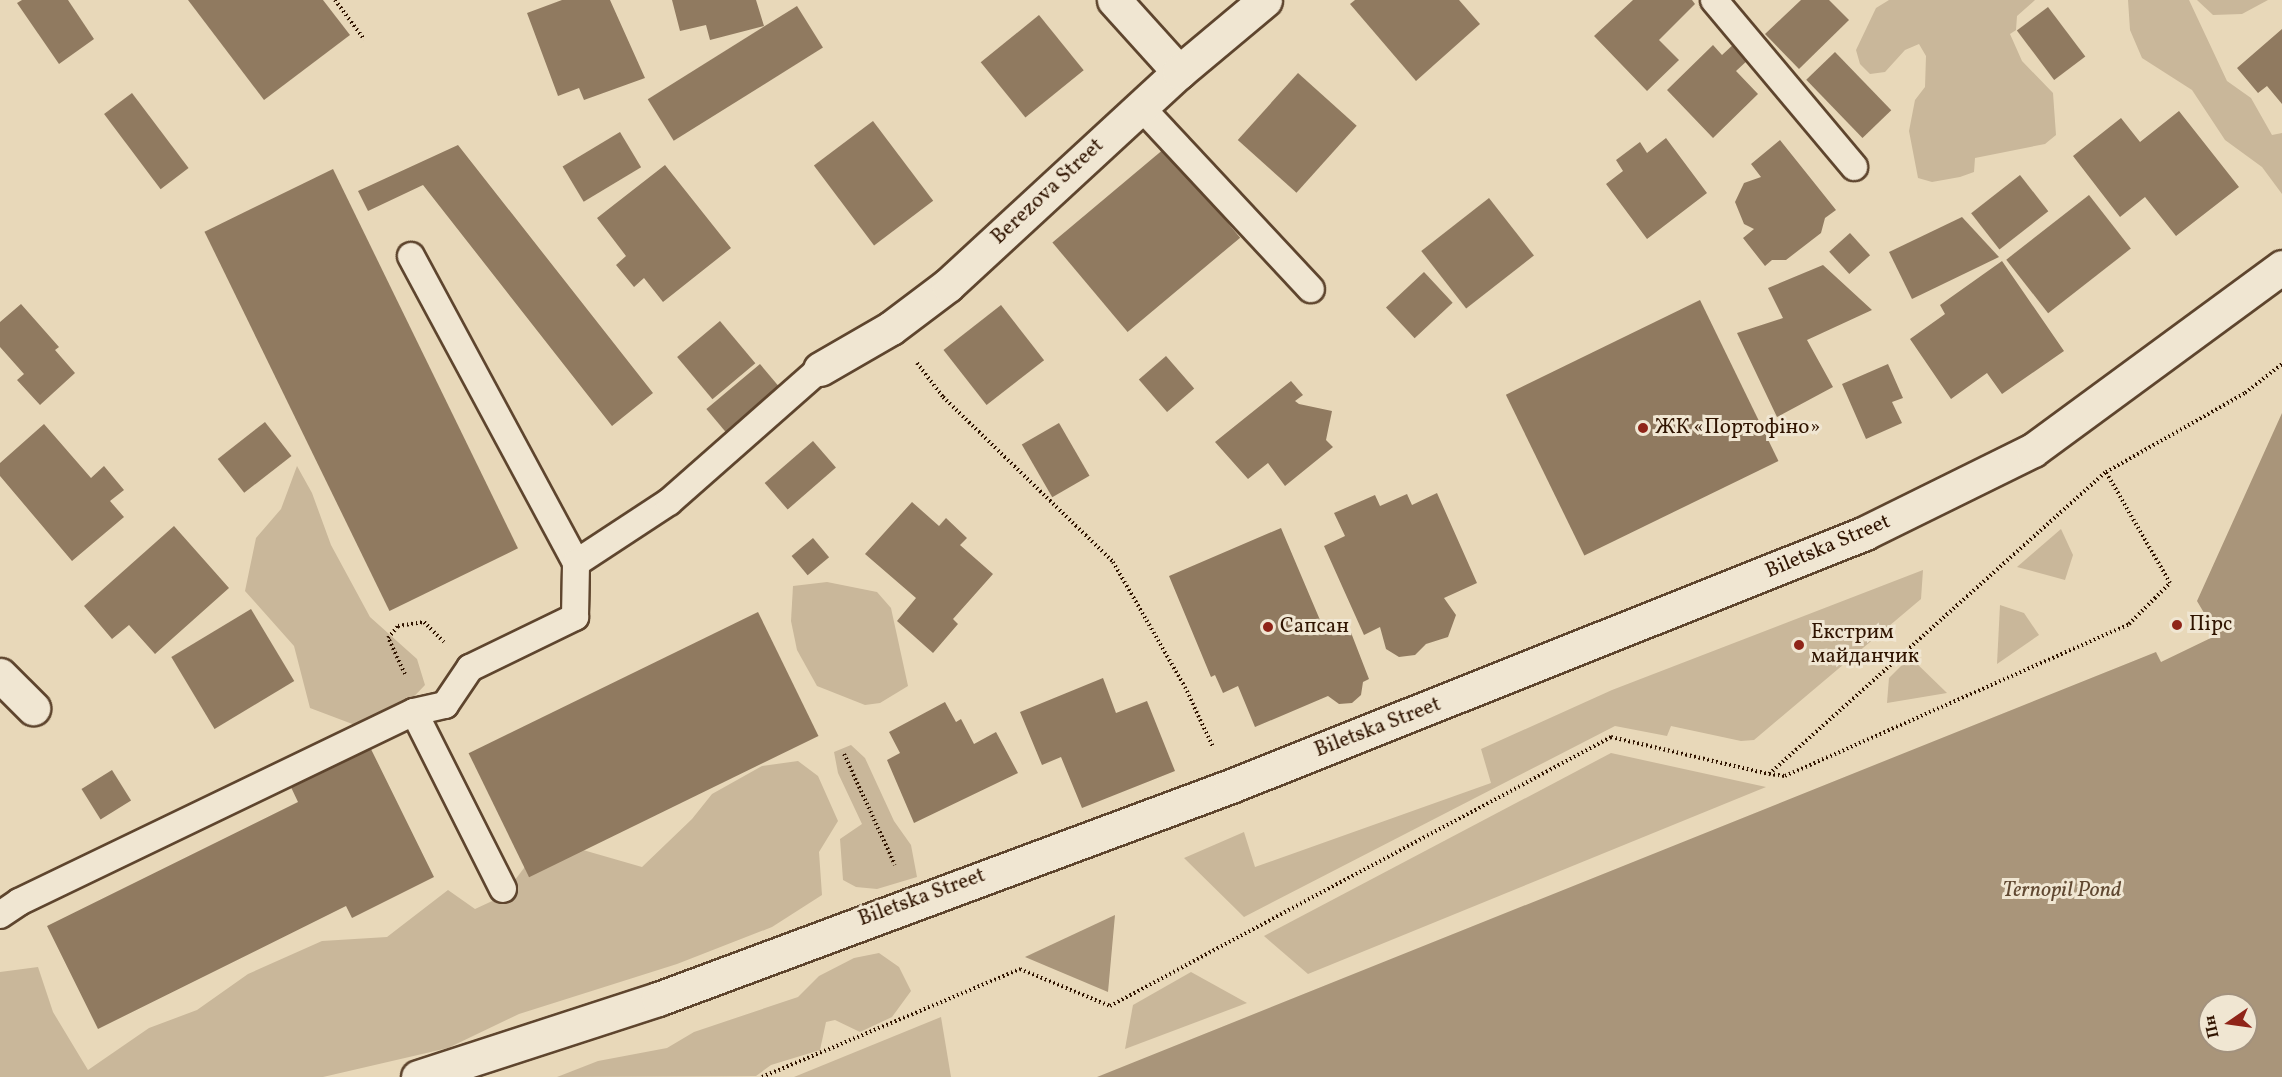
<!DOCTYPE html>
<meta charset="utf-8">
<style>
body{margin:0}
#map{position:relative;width:2282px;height:1077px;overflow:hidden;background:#e8d8b9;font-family:Vollkorn,serif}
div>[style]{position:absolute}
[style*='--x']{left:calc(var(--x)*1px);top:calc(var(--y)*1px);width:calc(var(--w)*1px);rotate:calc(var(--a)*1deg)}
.green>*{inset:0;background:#c9b79a}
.water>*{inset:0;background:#a9957a}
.building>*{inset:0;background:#907a60;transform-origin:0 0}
.path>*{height:4px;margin-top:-2px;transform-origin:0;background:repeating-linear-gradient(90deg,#301400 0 1.5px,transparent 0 4.5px)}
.roads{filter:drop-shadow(2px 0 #5e452e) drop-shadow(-2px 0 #5e452e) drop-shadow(0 2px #5e452e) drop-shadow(0 -2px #5e452e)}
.service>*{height:26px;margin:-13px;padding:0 13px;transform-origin:13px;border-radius:13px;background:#f0e6d2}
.minor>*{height:33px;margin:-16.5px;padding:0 16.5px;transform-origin:16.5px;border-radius:16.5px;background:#f0e6d2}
.dots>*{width:16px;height:16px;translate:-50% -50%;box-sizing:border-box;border:3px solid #f0e6d2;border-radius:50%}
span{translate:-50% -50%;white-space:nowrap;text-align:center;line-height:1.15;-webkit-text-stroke:6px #f0e6d2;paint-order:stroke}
.street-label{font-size:21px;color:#301400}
.poi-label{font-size:21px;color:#301400}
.left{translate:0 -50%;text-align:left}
.water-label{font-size:22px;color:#604831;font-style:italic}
.north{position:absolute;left:2198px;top:993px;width:60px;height:60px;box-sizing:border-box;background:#f0e6d2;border:2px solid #a3927e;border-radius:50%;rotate:257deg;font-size:16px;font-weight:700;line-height:24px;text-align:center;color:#301400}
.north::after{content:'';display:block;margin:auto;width:21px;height:27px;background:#8f2418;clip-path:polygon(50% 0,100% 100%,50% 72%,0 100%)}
</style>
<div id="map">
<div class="green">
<div style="clip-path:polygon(1889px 0,2035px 0,2017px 16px,2016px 30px,2010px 34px,2022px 61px,2053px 93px,2056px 135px,2045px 144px,1975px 158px,1974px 172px,1960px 177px,1932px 182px,1918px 178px,1909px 131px,1915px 100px,1925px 87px,1926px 56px,1919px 44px,1905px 50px,1885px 72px,1870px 74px,1860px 64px,1856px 50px,1876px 8px)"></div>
<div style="clip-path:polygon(2128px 0,2189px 0,2227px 81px,2251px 98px,2272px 135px,2282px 133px,2282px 194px,2262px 167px,2225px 140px,2192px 90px,2142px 58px,2130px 30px)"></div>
<div style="clip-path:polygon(2197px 0,2268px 0,2242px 14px,2213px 15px)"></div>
<div style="clip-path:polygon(297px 466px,312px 493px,331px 545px,370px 617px,417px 659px,425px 685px,402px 709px,370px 724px,355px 725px,310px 708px,294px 646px,245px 591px,256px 538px,281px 509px)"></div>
<div style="clip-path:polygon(2061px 529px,2073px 555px,2065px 580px,2017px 567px)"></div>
<div style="clip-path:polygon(1923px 570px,1921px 599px,1754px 740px,1741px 741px,1671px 726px,1667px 736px,1615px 726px,1244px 917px,1184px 858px,1244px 832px,1255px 867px,1491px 783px,1481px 749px,1612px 690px)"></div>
<div style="clip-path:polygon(827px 582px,877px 592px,891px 608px,908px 686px,880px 703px,865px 705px,817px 686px,797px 650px,791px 621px,793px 586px)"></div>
<div style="clip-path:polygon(2000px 605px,2024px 613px,2039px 635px,1997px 664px)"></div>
<div style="clip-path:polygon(1910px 657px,1947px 693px,1887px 703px,1889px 678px)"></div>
<div style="clip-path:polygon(851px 745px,865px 758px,894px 821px,911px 845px,917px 877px,877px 889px,856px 887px,843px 880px,840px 839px,862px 824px,838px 773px,834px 752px)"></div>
<div style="clip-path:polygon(1611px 753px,1766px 787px,1308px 974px,1264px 936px)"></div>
<div style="clip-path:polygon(798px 761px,818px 776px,838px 821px,819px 852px,822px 895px,772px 927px,677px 964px,519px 1014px,448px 1048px,323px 1077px,0 1077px,0 972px,38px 967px,53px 1012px,88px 1070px,149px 1028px,197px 1010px,248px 974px,322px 941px,387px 937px,448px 890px,475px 909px,503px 896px,527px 864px,576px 848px,642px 867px,692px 819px,712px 794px,762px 766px)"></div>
<div style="clip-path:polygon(879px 953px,899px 967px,911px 991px,892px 1017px,860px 1032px,835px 1020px,826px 1022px,820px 1050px,771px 1065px,756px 1076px,557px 1077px,598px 1061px,667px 1048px,694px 1032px,798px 997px,819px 976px,854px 958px)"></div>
<div style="clip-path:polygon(1191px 972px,1247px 1003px,1125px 1049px,1133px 1005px)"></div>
<div style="clip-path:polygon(941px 1017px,951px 1077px,794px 1077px)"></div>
</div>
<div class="water">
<div style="clip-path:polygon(evenodd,2282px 413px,2282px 1077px,1097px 1077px,2156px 652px,2161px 662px,2217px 635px,2197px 601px,2282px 413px,2210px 1005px,2246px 1005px,2246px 1041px,2210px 1041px,2210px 1005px)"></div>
<div style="clip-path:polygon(1115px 915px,1108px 992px,1025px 957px)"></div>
</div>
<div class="building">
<div style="clip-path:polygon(22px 0,68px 0,94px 39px,59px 64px,17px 3px)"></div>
<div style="clip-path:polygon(188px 0,323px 0,350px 35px,264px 100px)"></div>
<div style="clip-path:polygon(562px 0,610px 0,645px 78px,584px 100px,579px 88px,558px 96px,527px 13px)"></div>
<div style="clip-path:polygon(672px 0,756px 0,764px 26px,710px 40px,706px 25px,680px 31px)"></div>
<div style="clip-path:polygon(1355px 0,1459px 0,1480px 24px,1416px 81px,1350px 4px)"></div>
<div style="clip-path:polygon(1633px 0,1692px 0,1695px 4px,1659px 40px,1679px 60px,1647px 91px,1594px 36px)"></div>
<div style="clip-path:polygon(1801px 0,1829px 0,1849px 20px,1799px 69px,1765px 34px)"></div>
<div style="left:797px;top:6px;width:49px;height:176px;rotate:58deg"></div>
<div style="left:2048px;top:7px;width:62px;height:39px;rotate:53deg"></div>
<div style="left:1039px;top:15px;width:71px;height:75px;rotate:51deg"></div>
<div style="clip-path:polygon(2282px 29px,2282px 104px,2267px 86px,2258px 93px,2237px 68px)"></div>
<div style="clip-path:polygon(1735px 43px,1749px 59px,1736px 71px,1758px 94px,1713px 138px,1667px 90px,1713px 45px,1722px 55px)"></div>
<div style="left:1835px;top:52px;width:81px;height:40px;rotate:46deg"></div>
<div style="left:1298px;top:73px;width:79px;height:90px;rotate:42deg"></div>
<div style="left:132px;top:93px;width:94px;height:35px;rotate:53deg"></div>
<div style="clip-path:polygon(2179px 111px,2239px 187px,2176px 236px,2145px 197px,2120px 217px,2073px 156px,2121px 118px,2140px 142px)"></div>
<div style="left:873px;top:121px;width:100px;height:74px;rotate:53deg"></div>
<div style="left:620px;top:132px;width:41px;height:67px;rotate:59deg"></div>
<div style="clip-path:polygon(1666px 138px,1707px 193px,1647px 239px,1606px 184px,1623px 171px,1616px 160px,1640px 142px,1647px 153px)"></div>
<div style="clip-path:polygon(1780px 140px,1836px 210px,1825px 218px,1821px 233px,1786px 260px,1772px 260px,1765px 266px,1743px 238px,1754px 229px,1744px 224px,1735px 202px,1744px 183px,1761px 177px,1751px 164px)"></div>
<div style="clip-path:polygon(458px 145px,653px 393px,612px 426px,423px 185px,368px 211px,358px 191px)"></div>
<div style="left:1165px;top:148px;width:117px;height:147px;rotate:50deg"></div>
<div style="clip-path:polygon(665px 165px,731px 248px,663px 302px,644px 278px,634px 287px,616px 265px,626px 256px,597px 218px)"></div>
<div style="left:333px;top:169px;width:422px;height:143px;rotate:64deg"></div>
<div style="left:2020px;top:175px;width:46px;height:62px;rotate:52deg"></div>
<div style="left:2089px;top:195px;width:68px;height:105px;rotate:52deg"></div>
<div style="left:1489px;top:198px;width:73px;height:86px;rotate:52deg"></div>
<div style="clip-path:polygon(1962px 217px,1999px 257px,1912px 299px,1889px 252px)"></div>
<div style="left:1850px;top:233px;width:30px;height:28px;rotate:48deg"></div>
<div style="clip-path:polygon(2002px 261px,2064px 351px,2002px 394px,1987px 373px,1951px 399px,1910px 339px,1945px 314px,1940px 305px)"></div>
<div style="clip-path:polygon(1823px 265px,1872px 310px,1807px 340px,1833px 387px,1777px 417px,1737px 333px,1783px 318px,1768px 288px)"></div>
<div style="left:1424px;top:272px;width:42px;height:52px;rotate:47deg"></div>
<div style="left:1700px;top:300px;width:179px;height:216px;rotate:64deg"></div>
<div style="clip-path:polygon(21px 304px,59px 347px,55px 350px,75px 373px,40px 405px,17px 380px,24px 374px,0 347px,0 322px)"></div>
<div style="left:1001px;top:305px;width:70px;height:73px;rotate:52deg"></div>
<div style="left:720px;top:321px;width:55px;height:56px;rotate:50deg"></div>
<div style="left:1166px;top:356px;width:43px;height:36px;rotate:49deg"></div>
<div style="left:760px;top:364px;width:34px;height:70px;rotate:50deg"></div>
<div style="clip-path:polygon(1888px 364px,1903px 398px,1892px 402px,1902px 423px,1866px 439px,1842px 384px)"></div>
<div style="clip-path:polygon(1291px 381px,1303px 395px,1295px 401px,1299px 404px,1332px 411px,1326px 440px,1333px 447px,1285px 486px,1268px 463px,1248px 479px,1215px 442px)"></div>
<div style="left:265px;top:422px;width:43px;height:60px;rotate:52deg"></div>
<div style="left:1059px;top:423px;width:61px;height:43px;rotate:60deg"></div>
<div style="clip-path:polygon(44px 424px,91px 478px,104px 466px,124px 490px,110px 501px,124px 517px,72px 561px,0 476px,0 463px)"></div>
<div style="left:813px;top:441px;width:35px;height:64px;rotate:49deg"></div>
<div style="clip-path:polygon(1437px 493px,1477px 583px,1444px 598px,1456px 615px,1448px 637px,1426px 644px,1415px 655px,1399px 657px,1386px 649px,1380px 627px,1364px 635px,1324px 546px,1345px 536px,1334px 513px,1375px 495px,1380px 506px,1407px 494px,1412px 505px)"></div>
<div style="clip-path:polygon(912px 502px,939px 526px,946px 518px,967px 538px,960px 545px,993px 574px,953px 619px,958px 624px,933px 653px,897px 621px,916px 598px,865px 554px)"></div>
<div style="clip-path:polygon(174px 526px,229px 588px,155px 654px,129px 625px,112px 639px,84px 606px)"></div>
<div style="clip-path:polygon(1281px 528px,1320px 620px,1335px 620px,1350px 630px,1369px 679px,1363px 682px,1361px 695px,1352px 703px,1339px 704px,1328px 696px,1255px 727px,1238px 686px,1223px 693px,1215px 675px,1211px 677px,1169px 576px)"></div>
<div style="left:813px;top:538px;width:25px;height:28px;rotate:50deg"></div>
<div style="left:251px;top:609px;width:84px;height:93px;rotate:59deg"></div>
<div style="left:758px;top:612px;width:138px;height:322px;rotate:64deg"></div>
<div style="clip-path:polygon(1103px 678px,1116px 713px,1147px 701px,1175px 771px,1082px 808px,1061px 757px,1042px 765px,1020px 712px)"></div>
<div style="clip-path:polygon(945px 702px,956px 722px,961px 719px,974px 744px,996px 732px,1018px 773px,914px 823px,887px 760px,900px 753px,889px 732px)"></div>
<div style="clip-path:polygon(368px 743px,434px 877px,352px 918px,346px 906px,98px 1029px,47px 926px,298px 802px,289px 783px)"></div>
<div style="left:112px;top:770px;width:36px;height:36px;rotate:58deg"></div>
</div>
<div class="path">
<div style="--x:335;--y:0;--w:49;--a:53.4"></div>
<div style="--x:917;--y:363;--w:43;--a:52.6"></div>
<div style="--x:943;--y:397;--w:237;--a:44.1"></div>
<div style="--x:1113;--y:562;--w:144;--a:60.1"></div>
<div style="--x:1185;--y:687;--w:66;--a:65"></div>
<div style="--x:405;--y:674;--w:40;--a:-115"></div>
<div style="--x:388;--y:638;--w:16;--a:-50"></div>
<div style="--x:398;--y:626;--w:26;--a:-9"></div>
<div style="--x:424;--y:622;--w:28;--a:45"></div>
<div style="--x:844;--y:754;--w:122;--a:65.3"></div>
<div style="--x:1769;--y:774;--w:16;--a:7"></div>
<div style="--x:1785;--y:776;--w:376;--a:-23.8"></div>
<div style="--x:2129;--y:624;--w:58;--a:-45"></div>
<div style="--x:2170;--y:583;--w:128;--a:-120"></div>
<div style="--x:762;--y:1077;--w:280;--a:-22.7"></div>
<div style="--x:1020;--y:969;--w:97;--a:22.3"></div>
<div style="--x:1110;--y:1006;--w:569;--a:-28.23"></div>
<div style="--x:1611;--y:737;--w:162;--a:13.2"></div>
<div style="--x:1769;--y:774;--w:453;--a:-41.9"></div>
<div style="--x:2106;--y:472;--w:160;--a:-29.6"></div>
<div style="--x:2245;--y:393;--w:47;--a:-38.1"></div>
</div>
<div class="roads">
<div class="service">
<div style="--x:1714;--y:0;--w:218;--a:50"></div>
<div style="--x:1141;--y:107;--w:249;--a:47"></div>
<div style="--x:411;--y:256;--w:349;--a:61.7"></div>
<div style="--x:576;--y:563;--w:111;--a:-33.3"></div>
<div style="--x:669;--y:502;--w:201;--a:-41.4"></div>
<div style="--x:414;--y:712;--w:32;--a:-13"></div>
<div style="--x:445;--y:705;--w:45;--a:-56"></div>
<div style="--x:470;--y:668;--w:117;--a:-25.9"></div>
<div style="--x:575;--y:617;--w:54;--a:-88.9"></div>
<div style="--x:0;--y:915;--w:23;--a:-34"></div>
<div style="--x:19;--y:902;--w:438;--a:-25.7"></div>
<div style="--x:414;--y:712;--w:198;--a:63.3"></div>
</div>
<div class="minor">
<div style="--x:1114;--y:0;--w:97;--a:47.9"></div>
<div style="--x:820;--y:369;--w:82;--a:-30"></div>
<div style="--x:891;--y:328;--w:71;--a:-37"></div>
<div style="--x:948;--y:285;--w:314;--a:-42.7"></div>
<div style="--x:1179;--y:72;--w:112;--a:-39.9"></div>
<div style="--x:0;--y:675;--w:47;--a:45"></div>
<div style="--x:418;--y:1077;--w:252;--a:-18"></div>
<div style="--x:658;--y:999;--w:611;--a:-20.39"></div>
<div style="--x:1231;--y:786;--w:683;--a:-21.75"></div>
<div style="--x:1865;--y:533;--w:187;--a:-26.3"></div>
<div style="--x:2033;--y:450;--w:309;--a:-36.3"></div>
</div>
</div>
<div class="dots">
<div style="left:1643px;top:428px;background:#8f2418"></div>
<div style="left:2177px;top:625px;background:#8f2418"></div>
<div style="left:1268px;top:627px;background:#8f2418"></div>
<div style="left:1799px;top:645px;background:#8f2418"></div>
</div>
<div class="street-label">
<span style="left:1048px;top:192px;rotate:-43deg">Berezova Street</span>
<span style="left:1828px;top:547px;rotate:-23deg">Biletska Street</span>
<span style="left:1378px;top:728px;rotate:-21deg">Biletska Street</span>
<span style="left:922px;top:898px;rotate:-20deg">Biletska Street</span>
</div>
<div class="poi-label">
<span class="left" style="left:1655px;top:428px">ЖК «Портофіно»</span>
<span class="left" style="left:2189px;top:625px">Пірс</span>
<span class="left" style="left:1280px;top:627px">Сапсан</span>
<span class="left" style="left:1811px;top:645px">Екстрим<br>майданчик</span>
</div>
<div class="water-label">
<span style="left:2062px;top:891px">Ternopil Pond</span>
</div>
<div class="north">Пн</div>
</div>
